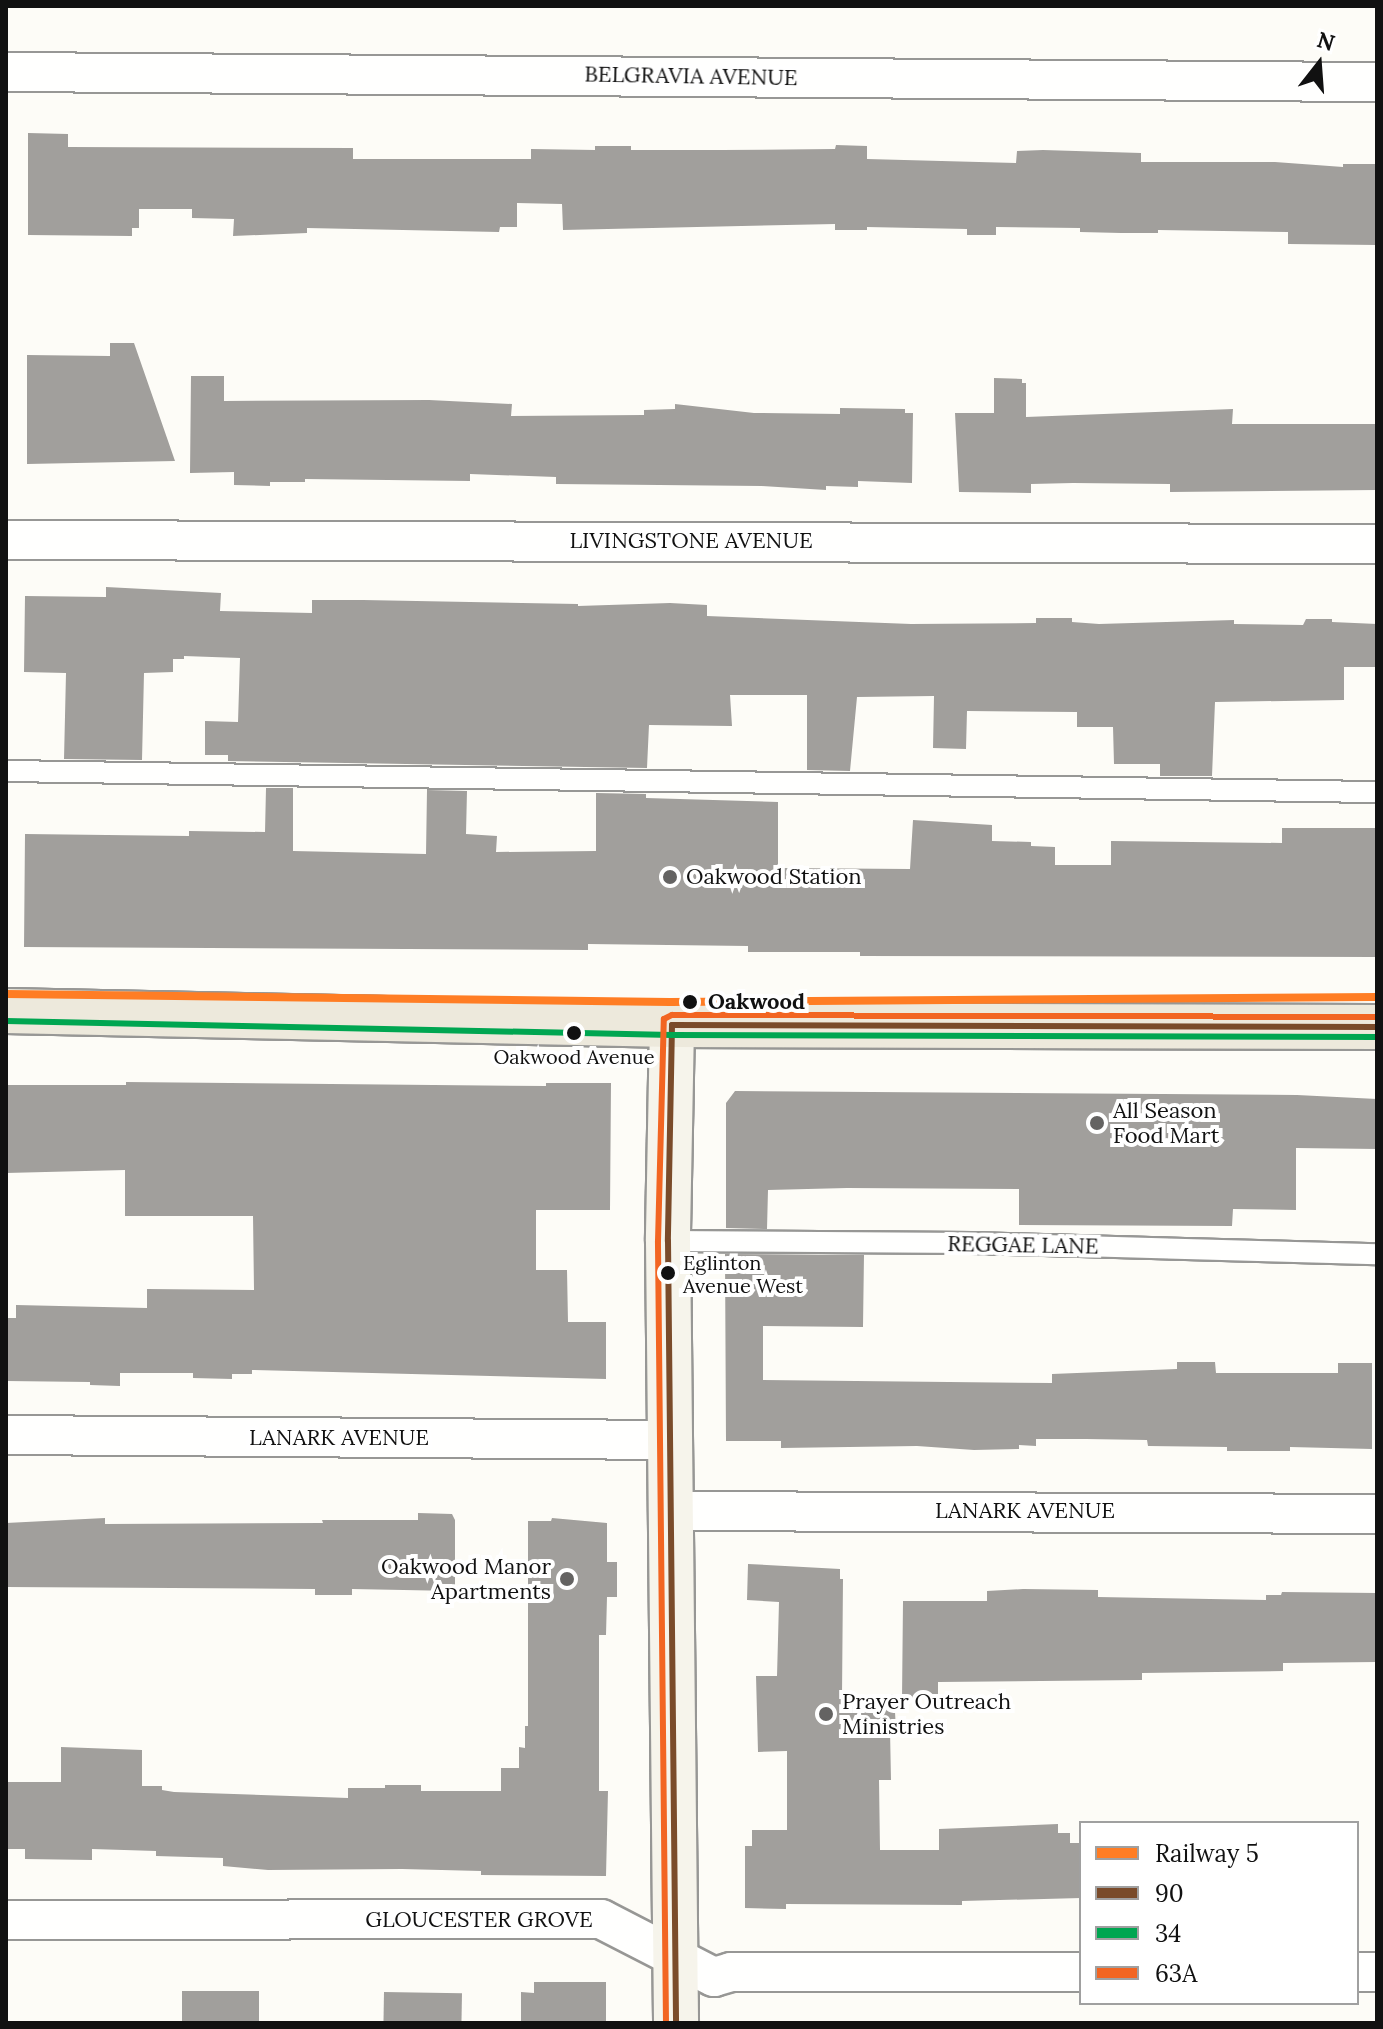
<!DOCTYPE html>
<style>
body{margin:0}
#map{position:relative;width:1383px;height:2029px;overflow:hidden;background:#fdfcf7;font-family:Lora,serif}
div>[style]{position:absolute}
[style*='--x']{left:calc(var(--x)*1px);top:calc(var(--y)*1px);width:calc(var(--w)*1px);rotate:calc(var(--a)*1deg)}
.building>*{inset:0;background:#a19f9c;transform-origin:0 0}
.roads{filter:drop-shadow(2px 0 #979795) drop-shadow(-2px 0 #979795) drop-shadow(0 2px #979795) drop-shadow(0 -2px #979795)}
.lane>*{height:20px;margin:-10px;padding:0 10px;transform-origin:10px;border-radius:10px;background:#fffffe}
.street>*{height:38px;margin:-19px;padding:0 19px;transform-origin:19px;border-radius:19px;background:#fffffe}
.secondary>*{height:44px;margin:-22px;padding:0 22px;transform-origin:22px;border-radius:22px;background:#f6f4eb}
.primary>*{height:44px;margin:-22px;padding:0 22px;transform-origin:22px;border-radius:22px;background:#ede9dc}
.bus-1>*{height:6px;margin:-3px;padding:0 3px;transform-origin:3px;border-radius:3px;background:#7a4b2a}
.bus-2>*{height:6px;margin:-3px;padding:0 3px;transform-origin:3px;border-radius:3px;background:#00a651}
.bus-3>*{height:6px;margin:-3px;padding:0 3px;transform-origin:3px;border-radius:3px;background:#f26522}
.rail-1>*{height:8px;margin:-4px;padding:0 4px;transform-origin:4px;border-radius:4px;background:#ff7d24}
.dots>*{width:22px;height:22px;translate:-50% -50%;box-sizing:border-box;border:4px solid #fff;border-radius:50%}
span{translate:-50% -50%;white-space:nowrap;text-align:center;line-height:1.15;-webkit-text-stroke:8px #fff;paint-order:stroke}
.bus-label{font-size:20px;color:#111}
.left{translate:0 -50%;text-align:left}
.street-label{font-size:22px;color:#111}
.poi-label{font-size:22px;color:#111}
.right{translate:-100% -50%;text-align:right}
.stop-label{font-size:22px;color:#111;font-weight:700}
.frame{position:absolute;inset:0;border:8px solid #111;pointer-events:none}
.legend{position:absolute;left:1079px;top:1821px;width:280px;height:184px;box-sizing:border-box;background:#fff;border:2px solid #a0a0a0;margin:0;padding:10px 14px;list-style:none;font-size:24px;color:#111}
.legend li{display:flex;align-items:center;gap:16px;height:40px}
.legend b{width:40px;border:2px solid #a0a0a0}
.north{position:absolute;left:1279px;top:24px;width:80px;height:80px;-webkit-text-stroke:6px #fff;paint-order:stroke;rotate:17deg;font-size:22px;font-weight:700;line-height:32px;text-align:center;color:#111}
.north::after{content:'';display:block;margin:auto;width:28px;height:36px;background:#111;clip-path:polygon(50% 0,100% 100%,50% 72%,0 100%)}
</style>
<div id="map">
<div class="building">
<div style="clip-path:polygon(28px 133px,68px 134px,68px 147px,353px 148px,353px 159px,531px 159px,531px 149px,595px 150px,595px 146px,631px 146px,631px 150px,722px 150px,835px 149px,836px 145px,867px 146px,867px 159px,1016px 163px,1017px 151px,1043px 150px,1141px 153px,1141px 162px,1275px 162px,1343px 167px,1343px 164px,1377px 164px,1377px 245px,1288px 244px,1288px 232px,1158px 230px,1158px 233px,1121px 233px,1080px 232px,1080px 228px,996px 227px,996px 235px,967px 235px,967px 229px,867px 227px,867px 230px,835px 230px,835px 224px,563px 230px,562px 204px,517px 203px,517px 227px,500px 227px,499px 232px,307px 228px,307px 233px,233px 236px,234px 219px,192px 218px,192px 209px,139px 209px,139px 228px,132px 228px,132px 236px,28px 235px)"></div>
<div style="clip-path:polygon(110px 343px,134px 343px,175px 461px,27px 464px,27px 355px,110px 356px)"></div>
<div style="clip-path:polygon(191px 376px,224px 376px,224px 401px,429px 400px,512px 404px,511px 416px,644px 415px,644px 410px,675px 409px,675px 404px,754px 413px,840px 414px,840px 408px,905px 409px,905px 413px,913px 413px,912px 483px,858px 481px,858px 487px,826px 486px,826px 490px,762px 486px,556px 484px,556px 477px,470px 474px,470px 481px,305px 479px,305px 482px,270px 482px,270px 486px,234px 485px,234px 472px,190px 473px)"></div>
<div style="clip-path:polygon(994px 378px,1022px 379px,1022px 383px,1026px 383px,1026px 417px,1233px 409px,1232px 424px,1377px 424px,1377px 490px,1170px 492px,1170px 484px,1073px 483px,1031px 484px,1031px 493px,959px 492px,955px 413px,994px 413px)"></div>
<div style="clip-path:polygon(106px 587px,221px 593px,220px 611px,312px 613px,312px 600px,363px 600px,578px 604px,578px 606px,670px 603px,707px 605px,707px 616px,911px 624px,1036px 623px,1036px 618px,1072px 618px,1072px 622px,1099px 624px,1234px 620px,1234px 624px,1303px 625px,1306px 619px,1332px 619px,1332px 622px,1377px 624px,1377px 667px,1344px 667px,1344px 700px,1215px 702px,1212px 776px,1160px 776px,1160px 764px,1114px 764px,1113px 727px,1077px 727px,1077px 712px,967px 711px,966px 749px,933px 748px,934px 696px,857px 697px,850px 771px,807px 770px,807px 695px,730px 695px,732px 726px,649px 725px,647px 768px,228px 761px,228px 755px,205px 755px,205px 721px,238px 722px,240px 658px,184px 656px,184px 659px,173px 659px,173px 672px,144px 673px,142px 760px,64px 759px,66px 673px,24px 672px,25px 596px,106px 597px)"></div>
<div style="clip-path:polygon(266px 788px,293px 788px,293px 851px,426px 854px,427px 790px,467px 791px,466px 834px,497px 836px,496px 852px,596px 851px,596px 793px,646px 794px,646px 798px,778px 802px,778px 868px,910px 869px,913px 820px,992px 825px,992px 841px,1031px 842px,1031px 846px,1055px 847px,1055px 865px,1111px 865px,1111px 841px,1282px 843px,1282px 828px,1377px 828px,1377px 957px,860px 956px,860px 952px,748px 952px,748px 946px,588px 944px,588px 950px,24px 947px,25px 834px,189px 836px,189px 831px,265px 832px)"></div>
<div style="clip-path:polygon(126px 1082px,546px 1086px,546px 1083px,611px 1083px,610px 1210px,536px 1210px,536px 1270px,567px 1270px,568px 1322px,606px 1322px,606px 1379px,252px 1370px,252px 1374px,232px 1374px,232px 1379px,193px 1378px,193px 1373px,120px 1373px,120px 1386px,90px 1385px,90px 1382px,6px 1381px,6px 1318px,16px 1318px,16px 1305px,147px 1308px,147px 1289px,254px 1290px,253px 1216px,125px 1216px,125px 1170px,6px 1173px,6px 1085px,126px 1085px)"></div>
<div style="clip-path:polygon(735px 1091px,1297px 1095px,1377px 1099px,1377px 1149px,1296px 1148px,1296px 1210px,1233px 1209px,1232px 1226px,1019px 1225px,1019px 1189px,847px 1188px,768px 1190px,767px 1229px,726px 1228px,726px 1103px)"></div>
<div style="clip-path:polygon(725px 1254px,864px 1255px,863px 1327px,763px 1326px,763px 1380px,1052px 1383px,1052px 1374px,1177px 1369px,1177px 1362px,1215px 1362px,1216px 1373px,1338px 1373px,1338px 1363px,1372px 1363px,1372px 1449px,1290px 1447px,1290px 1451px,1227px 1451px,1227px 1447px,1148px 1446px,1147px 1440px,1086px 1439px,1036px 1439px,1036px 1446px,1019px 1445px,1019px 1449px,974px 1450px,917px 1446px,781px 1448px,781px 1441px,726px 1441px)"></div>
<div style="clip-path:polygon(418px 1513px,452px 1514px,455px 1520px,455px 1591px,352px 1589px,352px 1595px,315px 1595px,315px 1589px,6px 1587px,6px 1523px,105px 1518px,105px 1524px,323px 1523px,322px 1520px,418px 1520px)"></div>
<div style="clip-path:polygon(552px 1518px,607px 1523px,607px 1562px,617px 1562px,617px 1597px,607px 1597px,606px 1635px,599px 1635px,599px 1791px,608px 1791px,606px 1876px,481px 1875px,481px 1871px,402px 1869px,268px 1870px,223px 1866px,223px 1858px,156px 1856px,156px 1851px,92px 1849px,92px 1860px,25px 1859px,25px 1849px,6px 1849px,6px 1782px,61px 1782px,61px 1747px,142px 1750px,142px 1786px,162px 1786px,162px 1790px,174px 1792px,348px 1798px,348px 1788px,385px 1788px,385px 1785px,421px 1785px,421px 1791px,501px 1791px,501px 1768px,519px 1768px,519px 1747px,525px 1748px,525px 1726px,528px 1726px,528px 1521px,551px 1521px)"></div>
<div style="clip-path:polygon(748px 1564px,840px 1569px,840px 1579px,843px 1579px,842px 1696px,894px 1694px,896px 1730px,890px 1730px,891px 1780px,879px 1780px,880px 1850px,939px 1850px,939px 1829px,1058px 1824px,1058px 1833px,1070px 1833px,1070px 1843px,1081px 1843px,1081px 1898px,962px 1901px,962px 1905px,786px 1904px,786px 1909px,745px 1908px,745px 1846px,752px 1846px,752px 1830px,787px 1830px,787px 1751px,758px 1752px,756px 1676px,777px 1676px,779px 1602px,747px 1600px)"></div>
<div style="clip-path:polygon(1023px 1589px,1098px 1590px,1098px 1597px,1266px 1600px,1266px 1595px,1281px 1595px,1282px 1592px,1377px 1593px,1377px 1662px,1283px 1663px,1283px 1671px,1142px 1673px,1142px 1680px,938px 1682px,938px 1699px,902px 1698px,903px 1601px,987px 1601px,987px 1591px)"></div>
<div style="clip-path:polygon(534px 1982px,606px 1982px,606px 2023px,521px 2023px,521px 1992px,534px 1993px)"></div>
<div style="left:182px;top:1991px;width:77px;height:32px"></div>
<div style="left:384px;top:1992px;width:78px;height:31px;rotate:1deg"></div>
</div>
<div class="roads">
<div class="lane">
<div style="--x:6;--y:771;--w:1371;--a:0.88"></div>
<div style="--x:668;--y:1241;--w:304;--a:0.4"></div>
<div style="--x:972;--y:1243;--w:405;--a:1.6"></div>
</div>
<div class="street">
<div style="--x:6;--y:72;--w:1371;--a:0.42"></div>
<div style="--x:6;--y:540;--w:1371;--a:0.17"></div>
<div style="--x:6;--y:1435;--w:666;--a:0.43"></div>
<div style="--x:673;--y:1511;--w:704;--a:0.24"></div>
<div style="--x:6;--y:1920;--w:595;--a:-0.1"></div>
<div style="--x:601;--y:1919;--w:127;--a:27.2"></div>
<div style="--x:714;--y:1977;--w:18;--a:-16"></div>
<div style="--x:731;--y:1972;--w:350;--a:0"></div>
<div style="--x:1357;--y:1972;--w:20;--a:0"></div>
</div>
<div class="secondary">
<div style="--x:672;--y:1025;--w:216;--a:91.1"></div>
<div style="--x:668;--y:1241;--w:782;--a:89.41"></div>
</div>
<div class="primary">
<div style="--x:6;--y:1011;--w:666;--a:1.2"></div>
<div style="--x:672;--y:1025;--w:705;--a:0.16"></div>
</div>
</div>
<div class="bus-1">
<div style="--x:672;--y:1025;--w:216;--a:91.1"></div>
<div style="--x:668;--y:1241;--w:782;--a:89.41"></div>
<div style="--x:672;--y:1025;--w:705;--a:0.16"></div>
</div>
<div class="bus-2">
<div style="--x:6;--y:1021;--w:666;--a:1.2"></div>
<div style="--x:672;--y:1035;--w:705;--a:0.16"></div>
</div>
<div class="bus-3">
<div style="--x:666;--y:2023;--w:782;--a:-90.59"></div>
<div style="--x:658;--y:1241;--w:222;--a:-88.5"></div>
<div style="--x:664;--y:1019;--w:9;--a:-27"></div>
<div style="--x:672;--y:1015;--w:705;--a:0.16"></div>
</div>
<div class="rail-1">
<div style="--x:6;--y:994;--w:664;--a:0.69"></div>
<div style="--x:670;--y:1002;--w:707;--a:-0.41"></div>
</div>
<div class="dots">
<div style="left:670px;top:877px;background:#646362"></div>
<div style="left:690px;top:1002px;background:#111"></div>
<div style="left:574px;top:1033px;background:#111"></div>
<div style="left:1097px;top:1123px;background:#646362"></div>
<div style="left:668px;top:1273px;background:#111"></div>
<div style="left:567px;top:1579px;background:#646362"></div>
<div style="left:826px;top:1714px;background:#646362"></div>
</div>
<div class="bus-label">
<span style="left:574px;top:1056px">Oakwood Avenue</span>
<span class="left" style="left:683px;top:1274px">Eglinton<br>Avenue West</span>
</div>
<div class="street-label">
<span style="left:691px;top:76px;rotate:1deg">BELGRAVIA AVENUE</span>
<span style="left:691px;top:541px">LIVINGSTONE AVENUE</span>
<span style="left:1023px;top:1245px;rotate:1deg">REGGAE LANE</span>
<span style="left:339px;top:1438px">LANARK AVENUE</span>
<span style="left:1025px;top:1511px">LANARK AVENUE</span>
<span style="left:479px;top:1920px">GLOUCESTER GROVE</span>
</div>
<div class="poi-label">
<span class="left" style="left:686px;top:877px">Oakwood Station</span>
<span class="left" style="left:1113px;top:1123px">All Season<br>Food Mart</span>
<span class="right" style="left:551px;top:1579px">Oakwood Manor<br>Apartments</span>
<span class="left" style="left:842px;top:1714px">Prayer Outreach<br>Ministries</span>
</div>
<div class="stop-label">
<span class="left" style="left:708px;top:1002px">Oakwood</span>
</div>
<div class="frame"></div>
<ul class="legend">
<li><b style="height:10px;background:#ff7d24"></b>Railway 5</li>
<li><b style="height:10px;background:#7a4b2a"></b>90</li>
<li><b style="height:10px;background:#00a651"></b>34</li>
<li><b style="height:10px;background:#f26522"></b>63A</li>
</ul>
<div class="north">N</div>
</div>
